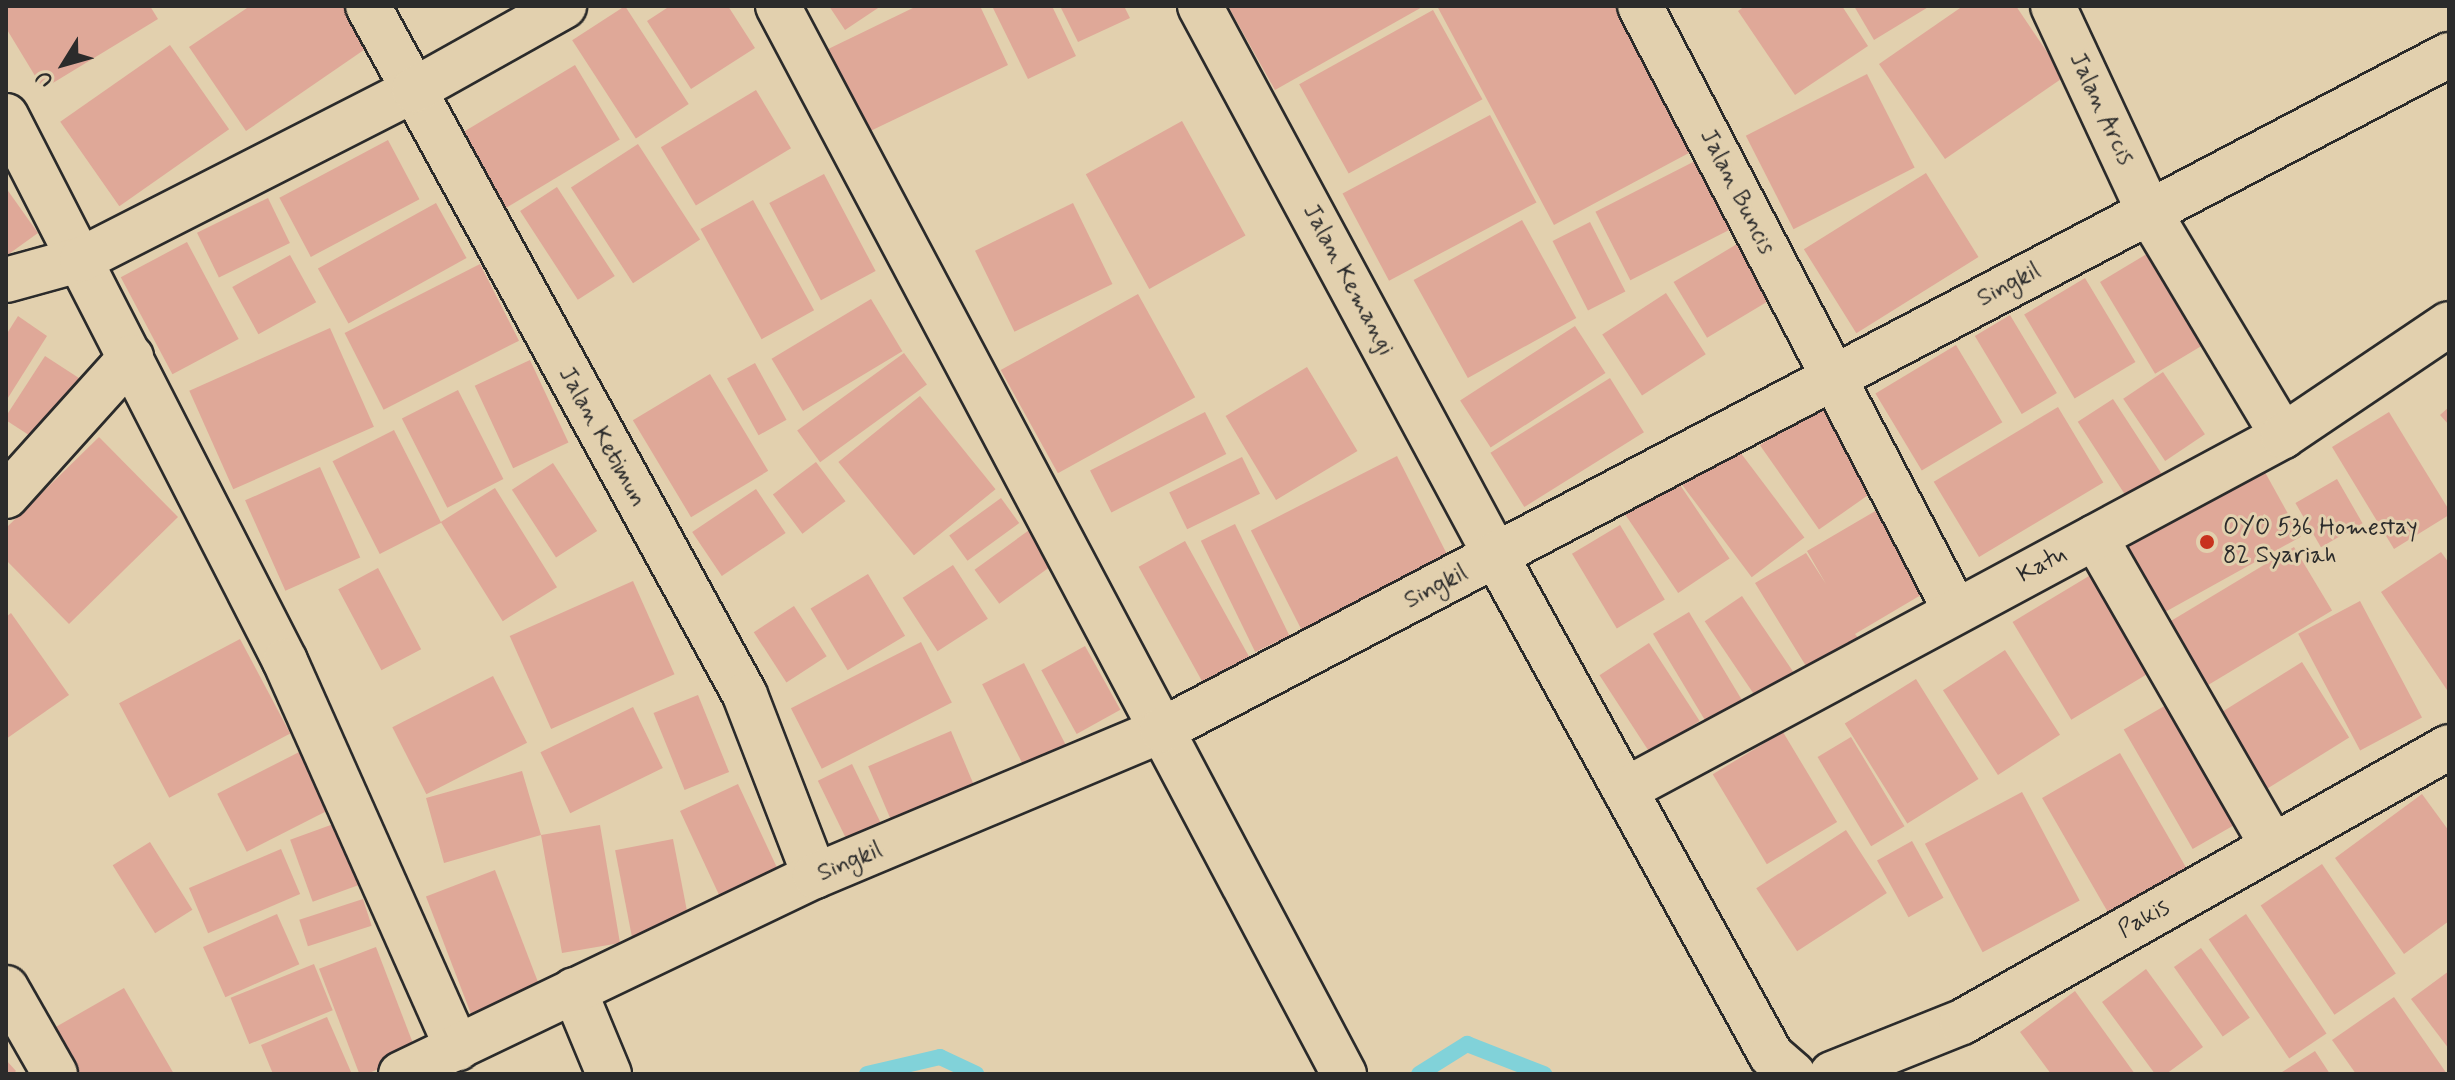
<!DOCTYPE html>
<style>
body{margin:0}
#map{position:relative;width:2455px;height:1080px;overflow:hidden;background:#e2d0ae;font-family:Mynerve,sans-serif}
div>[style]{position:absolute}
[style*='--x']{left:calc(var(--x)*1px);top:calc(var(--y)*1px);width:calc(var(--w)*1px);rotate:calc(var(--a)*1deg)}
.stream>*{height:16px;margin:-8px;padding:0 8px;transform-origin:8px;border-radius:8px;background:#81d2d9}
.building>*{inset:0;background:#dfa898;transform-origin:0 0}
.roads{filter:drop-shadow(2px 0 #2b2b2b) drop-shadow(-2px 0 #2b2b2b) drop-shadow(0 2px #2b2b2b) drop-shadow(0 -2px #2b2b2b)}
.minor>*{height:44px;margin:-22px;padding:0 22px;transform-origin:22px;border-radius:22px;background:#e2d0ae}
.dots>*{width:22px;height:22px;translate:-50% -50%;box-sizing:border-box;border:4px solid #e2d0ae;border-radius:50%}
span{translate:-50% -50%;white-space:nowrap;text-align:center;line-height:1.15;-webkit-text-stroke:6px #e2d0ae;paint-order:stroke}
.street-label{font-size:24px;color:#2b2b2b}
.poi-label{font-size:24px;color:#2b2b2b}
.left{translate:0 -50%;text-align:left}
.frame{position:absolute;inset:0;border:8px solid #2b2b2b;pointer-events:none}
.north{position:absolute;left:24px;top:24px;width:80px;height:80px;-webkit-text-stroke:6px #e2d0ae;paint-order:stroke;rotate:233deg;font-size:22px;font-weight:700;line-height:32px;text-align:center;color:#2b2b2b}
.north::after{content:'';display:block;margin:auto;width:28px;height:36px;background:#2b2b2b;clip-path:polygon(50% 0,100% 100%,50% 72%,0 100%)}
</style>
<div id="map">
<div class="stream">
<div style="--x:867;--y:1074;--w:75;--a:-13.1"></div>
<div style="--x:940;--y:1057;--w:40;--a:25"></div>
<div style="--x:1419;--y:1074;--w:57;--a:-32"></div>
<div style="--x:1467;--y:1044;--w:83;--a:21.3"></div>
</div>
<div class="building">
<div style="clip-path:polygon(6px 6px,150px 6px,158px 19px,43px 89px,6px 28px)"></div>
<div style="clip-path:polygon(250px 6px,349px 6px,374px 43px,246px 131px,189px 47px)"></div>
<div style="left:625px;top:6px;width:117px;height:63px;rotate:57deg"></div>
<div style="clip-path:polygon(670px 6px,728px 6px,755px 48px,691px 89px,647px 21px)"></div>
<div style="clip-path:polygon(829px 6px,881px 6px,845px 30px)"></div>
<div style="clip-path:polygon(917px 6px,980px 6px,1008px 65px,862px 135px,822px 52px)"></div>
<div style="clip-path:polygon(992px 6px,1052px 6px,1076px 56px,1028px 79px)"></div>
<div style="clip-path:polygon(1060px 6px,1124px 6px,1130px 18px,1078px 42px)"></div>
<div style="clip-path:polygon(1228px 6px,1424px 6px,1275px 90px)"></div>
<div style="clip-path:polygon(1437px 6px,1628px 6px,1702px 146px,1554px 225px)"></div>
<div style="clip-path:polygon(1745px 6px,1842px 6px,1868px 46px,1795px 95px,1738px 11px)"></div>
<div style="clip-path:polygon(1854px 6px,1930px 6px,1874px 40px)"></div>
<div style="clip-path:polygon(1963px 6px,2016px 6px,2064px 77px,1945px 159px,1879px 64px)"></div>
<div style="left:1433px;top:10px;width:102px;height:153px;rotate:61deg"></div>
<div style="left:170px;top:45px;width:103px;height:134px;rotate:55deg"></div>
<div style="left:575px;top:65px;width:87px;height:137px;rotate:59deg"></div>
<div style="left:1867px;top:74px;width:105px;height:136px;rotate:63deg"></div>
<div style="left:756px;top:90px;width:68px;height:111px;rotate:59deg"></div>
<div style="left:1490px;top:115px;width:99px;height:167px;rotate:62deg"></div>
<div style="left:1182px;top:121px;width:131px;height:110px;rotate:61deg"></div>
<div style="left:388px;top:140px;width:67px;height:123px;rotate:62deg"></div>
<div style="left:638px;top:144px;width:114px;height:80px;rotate:57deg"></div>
<div style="left:1697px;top:160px;width:77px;height:114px;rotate:63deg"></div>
<div style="left:1926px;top:173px;width:99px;height:144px;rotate:58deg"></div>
<div style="left:824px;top:174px;width:110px;height:62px;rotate:62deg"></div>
<div style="left:557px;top:187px;width:106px;height:44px;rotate:57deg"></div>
<div style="clip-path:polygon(6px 188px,38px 233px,6px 256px)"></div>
<div style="left:268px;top:198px;width:50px;height:79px;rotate:64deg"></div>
<div style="left:753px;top:200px;width:126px;height:60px;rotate:61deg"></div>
<div style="left:436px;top:203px;width:63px;height:135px;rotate:61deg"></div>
<div style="left:1073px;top:203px;width:90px;height:109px;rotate:64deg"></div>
<div style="left:1522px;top:220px;width:112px;height:124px;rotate:61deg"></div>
<div style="left:1590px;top:222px;width:78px;height:42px;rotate:63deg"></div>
<div style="left:187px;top:242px;width:110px;height:75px;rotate:62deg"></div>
<div style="left:1737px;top:244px;width:65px;height:74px;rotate:59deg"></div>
<div style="left:2160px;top:246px;width:107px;height:70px;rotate:59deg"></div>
<div style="left:290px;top:255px;width:54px;height:66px;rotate:61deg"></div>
<div style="left:480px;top:264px;width:86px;height:152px;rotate:63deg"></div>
<div style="left:2085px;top:278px;width:98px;height:71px;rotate:59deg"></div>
<div style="left:1666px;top:293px;width:73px;height:76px;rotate:57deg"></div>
<div style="left:1138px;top:294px;width:118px;height:157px;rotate:61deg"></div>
<div style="left:871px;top:299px;width:61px;height:116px;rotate:59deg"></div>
<div style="left:2010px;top:315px;width:91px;height:41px;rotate:59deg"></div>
<div style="clip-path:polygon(18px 316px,47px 336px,6px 401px,6px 335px)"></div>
<div style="left:1575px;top:326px;width:56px;height:137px;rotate:57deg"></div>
<div style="left:330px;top:328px;width:108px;height:154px;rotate:66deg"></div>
<div style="left:1956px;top:345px;width:90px;height:94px;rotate:59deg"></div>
<div style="left:904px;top:353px;width:39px;height:132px;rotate:54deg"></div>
<div style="left:45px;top:356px;width:51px;height:75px;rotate:33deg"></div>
<div style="left:530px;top:360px;width:91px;height:61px;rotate:65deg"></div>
<div style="left:755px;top:363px;width:65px;height:32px;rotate:61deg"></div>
<div style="left:1307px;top:367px;width:98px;height:95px;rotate:59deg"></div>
<div style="left:2163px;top:372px;width:75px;height:48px;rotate:56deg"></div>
<div style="left:710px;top:374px;width:113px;height:90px;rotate:59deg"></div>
<div style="left:1610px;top:378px;width:64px;height:141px;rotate:58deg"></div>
<div style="left:458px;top:390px;width:100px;height:63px;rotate:63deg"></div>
<div style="left:920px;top:396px;width:120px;height:105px;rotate:51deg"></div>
<div style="left:2113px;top:399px;width:91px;height:42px;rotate:57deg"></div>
<div style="left:1823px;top:401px;width:103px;height:77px;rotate:55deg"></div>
<div style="left:2058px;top:407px;width:88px;height:145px;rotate:59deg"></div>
<div style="clip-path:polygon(2449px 407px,2449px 425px,2440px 415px)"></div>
<div style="left:1205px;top:412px;width:47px;height:129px;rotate:63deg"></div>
<div style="clip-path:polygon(2389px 412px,2449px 510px,2449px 515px,2394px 549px,2332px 447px)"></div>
<div style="left:394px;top:430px;width:104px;height:69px;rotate:63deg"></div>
<div style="clip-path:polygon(99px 437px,178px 517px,69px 624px,6px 560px,6px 528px)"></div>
<div style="left:1734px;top:444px;width:117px;height:66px;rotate:53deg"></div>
<div style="left:1397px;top:456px;width:118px;height:164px;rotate:63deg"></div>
<div style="left:1242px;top:457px;width:41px;height:81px;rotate:64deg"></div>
<div style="left:816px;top:462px;width:49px;height:54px;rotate:53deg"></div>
<div style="left:553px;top:463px;width:81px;height:49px;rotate:57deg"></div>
<div style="left:2261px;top:465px;width:82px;height:169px;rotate:61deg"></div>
<div style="left:320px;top:467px;width:99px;height:82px;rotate:66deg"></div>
<div style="left:1672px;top:473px;width:103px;height:62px;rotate:56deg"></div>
<div style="left:2337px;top:479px;width:51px;height:48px;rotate:60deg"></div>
<div style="left:495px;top:488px;width:117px;height:64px;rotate:58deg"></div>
<div style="left:756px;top:489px;width:53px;height:77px;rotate:56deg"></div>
<div style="left:1001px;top:498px;width:31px;height:64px;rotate:54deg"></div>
<div style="clip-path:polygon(1877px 510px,1926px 592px,1855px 634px,1860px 640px,1809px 671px,1755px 583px,1806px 553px,1826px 584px,1807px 551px)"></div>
<div style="left:1235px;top:524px;width:124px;height:38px;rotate:64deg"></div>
<div style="left:1620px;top:525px;width:87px;height:56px;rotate:59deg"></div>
<div style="left:1032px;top:528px;width:42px;height:71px;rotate:54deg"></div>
<div style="left:1185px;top:541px;width:136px;height:53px;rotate:61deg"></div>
<div style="left:2294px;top:547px;width:74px;height:148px;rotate:59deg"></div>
<div style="clip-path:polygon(2441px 552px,2449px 563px,2449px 693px,2381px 592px)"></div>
<div style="left:953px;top:565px;width:64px;height:60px;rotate:57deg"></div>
<div style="left:378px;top:568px;width:92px;height:45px;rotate:62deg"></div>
<div style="left:2094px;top:573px;width:114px;height:95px;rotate:59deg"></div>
<div style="left:868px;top:574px;width:72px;height:67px;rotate:59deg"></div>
<div style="left:633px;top:581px;width:102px;height:135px;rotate:66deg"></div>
<div style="left:1742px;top:596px;width:102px;height:45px;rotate:56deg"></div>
<div style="left:2360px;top:601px;width:132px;height:70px;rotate:62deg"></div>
<div style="left:794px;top:606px;width:60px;height:48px;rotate:57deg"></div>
<div style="left:1689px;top:612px;width:108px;height:42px;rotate:59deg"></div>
<div style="clip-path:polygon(11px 613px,69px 695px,6px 739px,6px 617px)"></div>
<div style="left:240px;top:639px;width:107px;height:137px;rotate:62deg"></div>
<div style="left:921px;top:642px;width:68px;height:146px;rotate:63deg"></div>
<div style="left:1649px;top:643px;width:93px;height:59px;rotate:57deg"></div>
<div style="left:1085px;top:646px;width:73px;height:50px;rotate:61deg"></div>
<div style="left:2005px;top:650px;width:101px;height:74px;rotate:57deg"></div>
<div style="left:2302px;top:662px;width:89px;height:102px;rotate:58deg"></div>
<div style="left:1024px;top:663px;width:94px;height:47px;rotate:63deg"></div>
<div style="left:493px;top:676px;width:75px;height:113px;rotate:63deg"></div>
<div style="left:1916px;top:679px;width:118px;height:84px;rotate:58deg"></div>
<div style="left:698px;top:695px;width:83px;height:48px;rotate:68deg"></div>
<div style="left:2180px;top:697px;width:138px;height:65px;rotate:60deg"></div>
<div style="left:633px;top:707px;width:68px;height:103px;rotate:64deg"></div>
<div style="left:951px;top:731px;width:60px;height:90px;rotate:67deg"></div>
<div style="left:1783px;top:732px;width:105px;height:82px;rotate:59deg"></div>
<div style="left:1851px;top:737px;width:104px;height:39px;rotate:59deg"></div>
<div style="left:309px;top:747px;width:65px;height:103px;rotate:63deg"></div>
<div style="left:2120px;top:753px;width:137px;height:90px;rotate:60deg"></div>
<div style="left:852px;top:764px;width:76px;height:38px;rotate:64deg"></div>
<div style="clip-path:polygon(522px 771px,541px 835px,600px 825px,620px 943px,562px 953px,541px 835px,444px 863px,426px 798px)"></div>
<div style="left:738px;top:784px;width:103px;height:64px;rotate:65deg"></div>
<div style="left:2022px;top:792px;width:123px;height:110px;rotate:62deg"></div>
<div style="clip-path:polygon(2422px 794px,2449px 831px,2449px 921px,2404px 954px,2335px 858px)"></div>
<div style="left:339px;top:822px;width:66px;height:52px;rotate:70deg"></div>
<div style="left:1846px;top:830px;width:75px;height:107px;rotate:57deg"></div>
<div style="left:673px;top:839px;width:94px;height:59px;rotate:79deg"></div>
<div style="left:1912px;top:841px;width:65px;height:40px;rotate:61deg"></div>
<div style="left:150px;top:842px;width:80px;height:44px;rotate:58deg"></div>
<div style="left:281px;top:849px;width:49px;height:100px;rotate:67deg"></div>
<div style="left:2322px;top:864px;width:132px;height:74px;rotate:56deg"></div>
<div style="left:495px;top:870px;width:133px;height:74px;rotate:69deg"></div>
<div style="left:363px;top:899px;width:28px;height:67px;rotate:72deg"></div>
<div style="left:277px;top:914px;width:55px;height:81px;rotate:66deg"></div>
<div style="left:2246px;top:914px;width:144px;height:45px;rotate:56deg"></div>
<div style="left:376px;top:947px;width:115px;height:61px;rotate:69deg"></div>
<div style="left:2201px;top:948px;width:85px;height:33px;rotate:55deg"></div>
<div style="left:314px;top:964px;width:50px;height:90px;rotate:68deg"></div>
<div style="clip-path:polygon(2146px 969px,2203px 1047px,2166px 1074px,2155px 1074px,2102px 1002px)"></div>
<div style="clip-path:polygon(2449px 971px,2449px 1049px,2411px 999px)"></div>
<div style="clip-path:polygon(124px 988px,174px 1074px,80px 1074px,54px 1028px)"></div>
<div style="clip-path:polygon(2075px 991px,2135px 1074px,2051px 1074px,2020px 1032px)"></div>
<div style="clip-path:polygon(2394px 997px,2447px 1074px,2356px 1074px,2332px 1040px)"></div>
<div style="clip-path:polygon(327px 1017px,351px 1072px,273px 1074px,261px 1045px)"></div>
<div style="clip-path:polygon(2315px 1051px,2330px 1074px,2279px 1074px)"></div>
<div style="clip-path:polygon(6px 1060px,16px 1071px,13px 1074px,6px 1074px)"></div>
</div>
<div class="roads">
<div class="minor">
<div style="--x:368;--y:6;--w:785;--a:61.31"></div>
<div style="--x:745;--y:695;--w:194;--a:68.9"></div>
<div style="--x:778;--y:6;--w:1209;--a:62.08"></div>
<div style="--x:1200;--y:6;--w:622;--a:61.71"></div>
<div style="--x:1495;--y:554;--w:572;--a:61.15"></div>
<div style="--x:1771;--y:1055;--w:29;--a:41"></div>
<div style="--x:1640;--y:6;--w:683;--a:62.46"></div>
<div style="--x:2053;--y:6;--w:227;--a:65"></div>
<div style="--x:2149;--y:212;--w:261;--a:59.1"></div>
<div style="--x:6;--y:116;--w:612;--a:62.89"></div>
<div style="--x:285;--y:661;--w:424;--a:66"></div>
<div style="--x:6;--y:280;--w:79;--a:-15.4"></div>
<div style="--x:82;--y:259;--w:373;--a:-27"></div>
<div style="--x:414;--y:90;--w:172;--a:-29.2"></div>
<div style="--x:6;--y:496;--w:187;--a:-48"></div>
<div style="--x:2095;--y:537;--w:357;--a:60.1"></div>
<div style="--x:1625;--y:790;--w:747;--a:-28.28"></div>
<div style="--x:2283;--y:436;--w:200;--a:-34"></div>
<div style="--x:6;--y:988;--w:99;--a:60.3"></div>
<div style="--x:574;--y:990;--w:91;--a:67.4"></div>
<div style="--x:401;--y:1074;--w:459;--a:-25.6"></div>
<div style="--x:815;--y:876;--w:376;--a:-22.8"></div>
<div style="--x:1162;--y:730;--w:1453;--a:-27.68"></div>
<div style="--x:1832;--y:1074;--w:140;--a:-21.8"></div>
<div style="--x:1962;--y:1022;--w:559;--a:-29.45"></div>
</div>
</div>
<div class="dots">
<div style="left:2207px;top:542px;background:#c8321e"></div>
</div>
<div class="street-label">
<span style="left:2101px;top:109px;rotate:65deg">Jalan Arcis</span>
<span style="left:1737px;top:192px;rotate:63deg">Jalan Buncis</span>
<span style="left:1348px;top:280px;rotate:62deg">Jalan Kemangi</span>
<span style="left:2009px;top:285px;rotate:-28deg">Singkil</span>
<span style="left:602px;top:437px;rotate:61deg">Jalan Ketimun</span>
<span style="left:2042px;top:565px;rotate:-28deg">Katu</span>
<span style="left:1436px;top:587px;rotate:-28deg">Singkil</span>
<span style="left:850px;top:862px;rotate:-23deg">Singkil</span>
<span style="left:2144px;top:919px;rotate:-29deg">Pakis</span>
</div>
<div class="poi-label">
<span class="left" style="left:2223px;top:542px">OYO 536 Homestay<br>82 Syariah</span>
</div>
<div class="frame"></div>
<div class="north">U</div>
</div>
